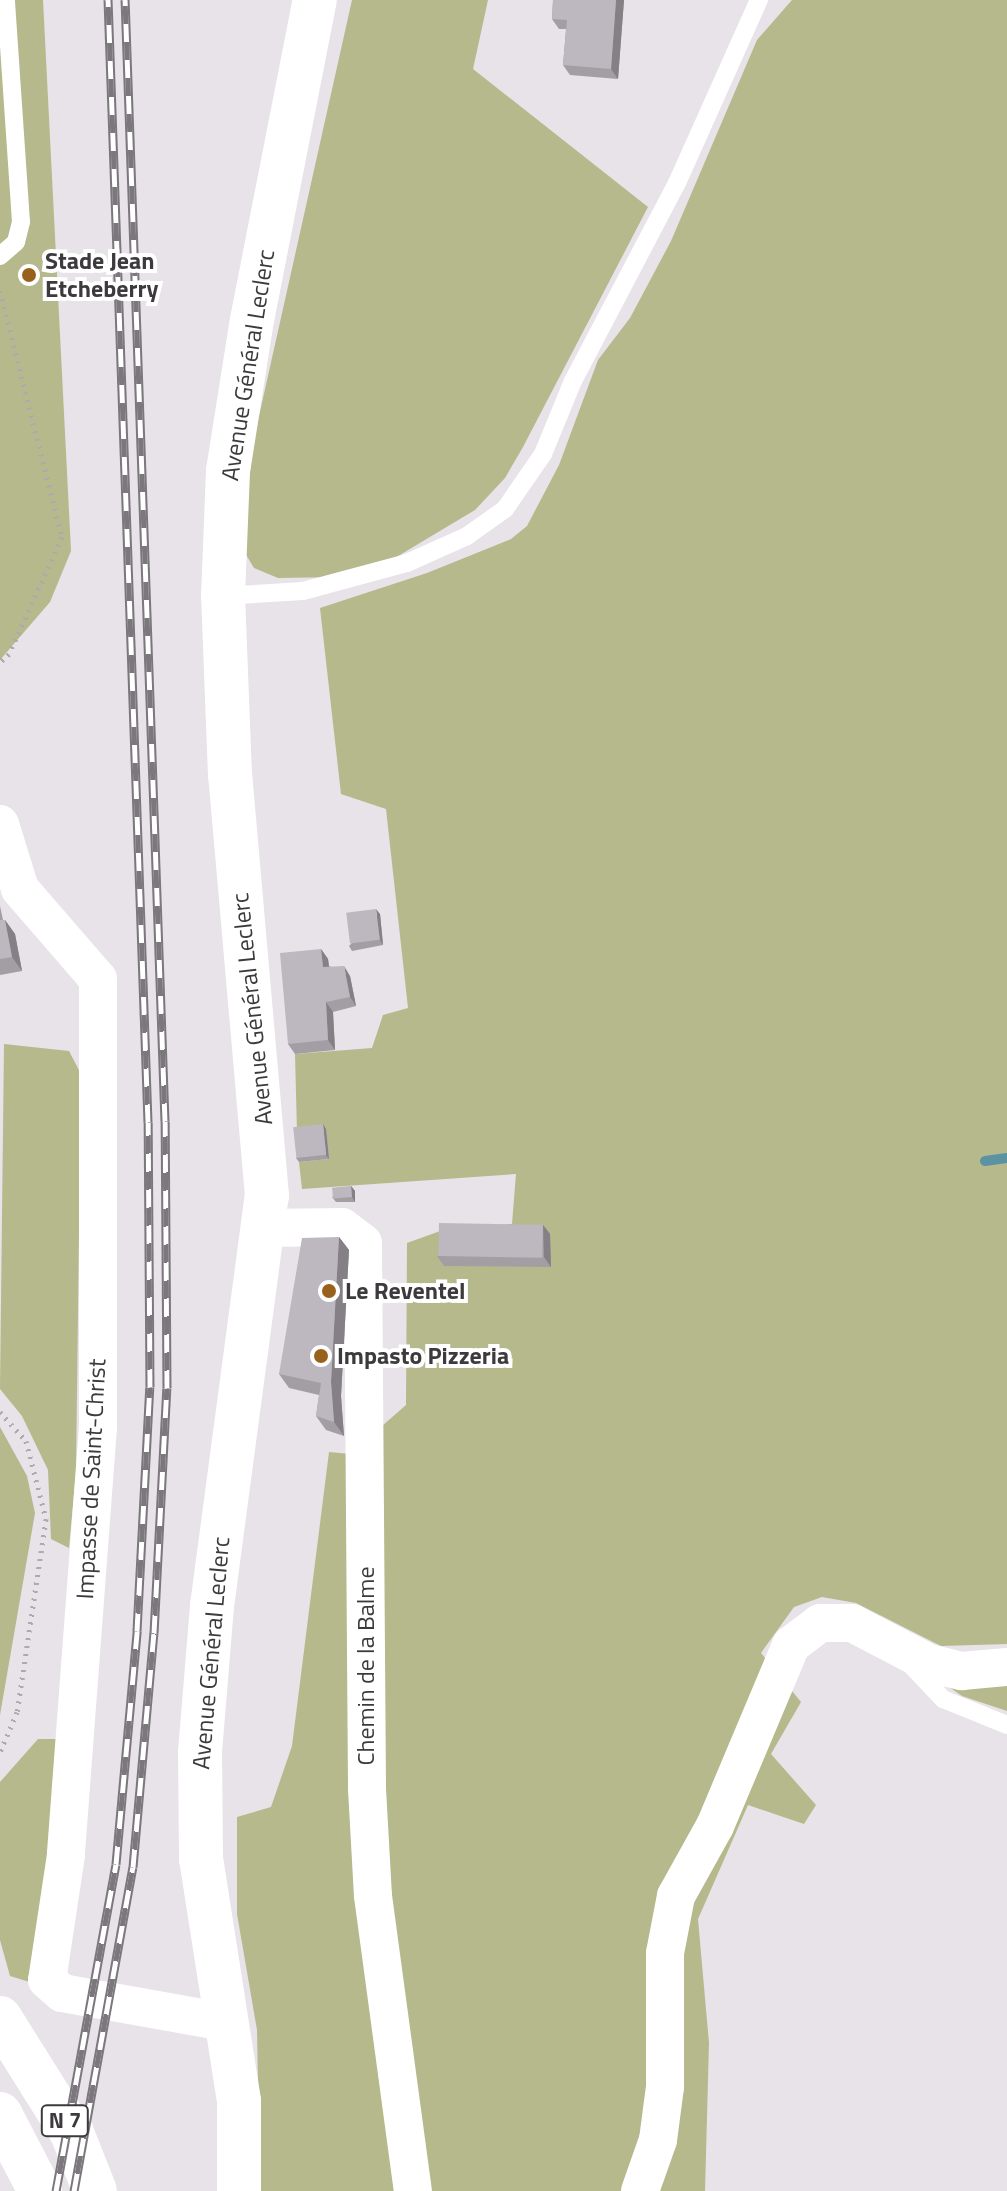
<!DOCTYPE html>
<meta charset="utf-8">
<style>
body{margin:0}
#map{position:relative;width:1007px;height:2191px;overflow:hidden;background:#e8e2e9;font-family:"Titillium Web",sans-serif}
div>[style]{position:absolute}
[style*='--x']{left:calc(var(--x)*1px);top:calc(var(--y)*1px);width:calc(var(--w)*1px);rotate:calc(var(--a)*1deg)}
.green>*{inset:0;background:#b5b98b}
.stream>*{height:10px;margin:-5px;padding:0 5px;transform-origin:5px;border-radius:5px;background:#5c93a3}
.path>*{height:5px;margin-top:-2.5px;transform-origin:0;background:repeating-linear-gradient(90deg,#aea9ae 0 2px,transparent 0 8px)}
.lane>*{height:18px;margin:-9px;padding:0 9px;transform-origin:9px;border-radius:9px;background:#fff}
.street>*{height:38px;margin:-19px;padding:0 19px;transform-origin:19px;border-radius:19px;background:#fff}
.secondary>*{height:44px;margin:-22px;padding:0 22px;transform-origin:22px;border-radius:22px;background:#fff}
.highway>*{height:44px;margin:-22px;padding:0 22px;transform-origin:22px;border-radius:22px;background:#fff}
.rail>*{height:9px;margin-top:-4.5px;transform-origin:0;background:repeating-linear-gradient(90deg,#fff 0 18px,#7b777c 0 36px);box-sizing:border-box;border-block:2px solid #7b777c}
.wall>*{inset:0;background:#a39da4}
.shaded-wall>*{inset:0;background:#848086}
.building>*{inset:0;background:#bdb7bf;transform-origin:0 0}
.dots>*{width:22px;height:22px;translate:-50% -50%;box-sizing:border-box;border:4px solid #fff;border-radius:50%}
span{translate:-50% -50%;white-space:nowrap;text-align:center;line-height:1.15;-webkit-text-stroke:8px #fff;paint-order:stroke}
.shield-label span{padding:2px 6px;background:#fff;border:2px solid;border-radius:6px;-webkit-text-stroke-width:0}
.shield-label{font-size:22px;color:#3d3a3d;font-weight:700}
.poi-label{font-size:24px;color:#3d3a3d;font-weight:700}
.left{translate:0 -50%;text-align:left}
.street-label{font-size:24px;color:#3d3a3d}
</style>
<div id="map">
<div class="green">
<div style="clip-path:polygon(0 0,43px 0,71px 551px,50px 602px,0 660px)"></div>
<div style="clip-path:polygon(352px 0,488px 0,473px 69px,648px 207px,523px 447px,505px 478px,475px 510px,383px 565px,338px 577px,278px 578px,254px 568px,242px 548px,253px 443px)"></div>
<div style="clip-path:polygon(792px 0,1007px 0,1007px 1644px,941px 1646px,856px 1603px,822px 1597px,794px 1607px,761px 1653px,801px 1702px,771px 1754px,816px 1805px,804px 1824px,748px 1805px,698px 1919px,709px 2043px,705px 2191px,260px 2191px,257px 2030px,237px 1914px,237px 1817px,271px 1807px,292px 1746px,329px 1452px,350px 1454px,406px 1405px,407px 1243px,443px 1230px,512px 1224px,516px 1174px,302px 1189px,299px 1162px,329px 1159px,326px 1130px,297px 1133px,295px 1054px,372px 1048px,383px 1015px,408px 1008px,386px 809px,341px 794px,320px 608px,427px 573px,511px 539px,527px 526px,559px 465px,598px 360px,630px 318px,671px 241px,757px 40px)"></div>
<div style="clip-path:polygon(4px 1044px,69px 1051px,81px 1074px,76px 1471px,69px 1548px,51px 1539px,48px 1470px,22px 1416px,0 1389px)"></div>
<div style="clip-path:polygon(0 1427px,27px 1476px,35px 1513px,0 1715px)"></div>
<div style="clip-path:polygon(931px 1674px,1007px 1675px,1007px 1711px,962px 1696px)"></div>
<div style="clip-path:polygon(38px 1739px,62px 1739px,33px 1983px,10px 1976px,0 1940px,0 1782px)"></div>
</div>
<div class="stream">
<div style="--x:985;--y:1161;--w:22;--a:-8"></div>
</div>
<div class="path">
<div style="--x:0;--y:291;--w:254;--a:75.9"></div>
<div style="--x:62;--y:537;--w:128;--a:114.4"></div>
<div style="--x:9;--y:654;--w:12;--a:138"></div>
<div style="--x:0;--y:1412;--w:39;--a:48"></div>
<div style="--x:26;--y:1441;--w:81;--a:75.6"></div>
<div style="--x:46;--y:1519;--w:195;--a:98.5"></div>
<div style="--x:17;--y:1712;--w:43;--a:113"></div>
</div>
<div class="lane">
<div style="--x:0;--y:256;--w:21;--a:-41"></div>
<div style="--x:16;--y:242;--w:21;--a:-76"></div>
<div style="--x:21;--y:222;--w:223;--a:-93.9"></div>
<div style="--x:223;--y:596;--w:80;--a:-3.6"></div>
<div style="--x:303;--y:591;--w:108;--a:-15.1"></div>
<div style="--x:407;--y:563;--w:66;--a:-24.2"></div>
<div style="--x:467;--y:536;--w:47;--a:-35.4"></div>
<div style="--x:505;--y:509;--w:67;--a:-55.4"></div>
<div style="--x:543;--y:454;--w:79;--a:-67.7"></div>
<div style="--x:573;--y:381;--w:224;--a:-62.3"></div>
<div style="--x:677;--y:183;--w:201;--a:-65.9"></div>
<div style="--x:909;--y:1663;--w:50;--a:46.6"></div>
<div style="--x:943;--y:1699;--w:69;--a:22.1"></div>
</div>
<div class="street">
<div style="--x:0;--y:824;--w:68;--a:72.9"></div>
<div style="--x:20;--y:889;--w:119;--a:49.1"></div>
<div style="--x:98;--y:979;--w:448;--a:90"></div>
<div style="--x:98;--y:1427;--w:429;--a:94.3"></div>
<div style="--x:66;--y:1855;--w:126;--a:98.6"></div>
<div style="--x:47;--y:1980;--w:20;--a:41"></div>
<div style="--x:62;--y:1993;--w:165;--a:10.1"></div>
<div style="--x:264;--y:1228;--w:78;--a:-0.7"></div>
<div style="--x:342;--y:1227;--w:26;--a:37"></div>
<div style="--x:363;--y:1243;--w:546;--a:89.58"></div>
<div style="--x:367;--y:1789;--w:107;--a:86.8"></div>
<div style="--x:373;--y:1896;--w:298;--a:82.3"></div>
<div style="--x:640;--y:2191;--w:54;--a:-70.6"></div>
<div style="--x:658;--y:2140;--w:53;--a:-82.5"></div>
<div style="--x:665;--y:2087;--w:134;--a:-90"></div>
<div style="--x:665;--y:1953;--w:58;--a:-79.1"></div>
<div style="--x:676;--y:1896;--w:80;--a:-60.9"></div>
<div style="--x:715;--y:1826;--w:196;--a:-67.2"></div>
<div style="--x:791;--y:1645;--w:36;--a:-37"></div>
<div style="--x:820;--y:1623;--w:32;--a:0"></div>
<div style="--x:852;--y:1623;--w:87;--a:27.5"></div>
<div style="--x:929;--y:1663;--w:34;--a:14"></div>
<div style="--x:962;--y:1671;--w:45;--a:-5.1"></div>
</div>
<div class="secondary">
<div style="--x:239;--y:2191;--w:90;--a:-90"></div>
<div style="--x:239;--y:2101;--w:245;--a:-98.9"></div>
<div style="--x:201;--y:1859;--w:107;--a:-90.5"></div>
<div style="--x:200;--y:1752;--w:146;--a:-85.3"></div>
<div style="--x:212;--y:1606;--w:414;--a:-82.4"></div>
<div style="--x:267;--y:1196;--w:422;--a:-95"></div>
<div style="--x:230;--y:776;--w:180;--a:-92.2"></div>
<div style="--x:223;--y:596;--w:125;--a:-87.7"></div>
<div style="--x:228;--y:471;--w:153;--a:-81"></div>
<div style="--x:252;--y:320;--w:326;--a:-78.9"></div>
</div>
<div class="highway">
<div style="--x:0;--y:2018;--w:136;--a:57.9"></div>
<div style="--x:72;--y:2133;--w:62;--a:68.4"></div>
<div style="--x:0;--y:2114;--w:87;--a:62.5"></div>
</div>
<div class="rail">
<div style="--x:56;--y:2191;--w:332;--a:-79.6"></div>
<div style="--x:116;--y:1864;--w:234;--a:-84.8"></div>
<div style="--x:137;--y:1631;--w:244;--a:-87"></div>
<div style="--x:150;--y:1387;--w:265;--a:-90.4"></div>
<div style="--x:148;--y:1122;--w:1123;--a:-92.04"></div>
<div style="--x:74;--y:2191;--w:329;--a:-79.7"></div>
<div style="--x:133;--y:1867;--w:235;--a:-84.9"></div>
<div style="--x:154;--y:1633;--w:245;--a:-87"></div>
<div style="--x:167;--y:1388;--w:267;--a:-90.4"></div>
<div style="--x:165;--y:1121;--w:1122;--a:-92.04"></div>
</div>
<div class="wall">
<div style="clip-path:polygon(553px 0,624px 0,618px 79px,570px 75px,563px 65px,566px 29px,559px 29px,552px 19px)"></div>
<div style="clip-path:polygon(0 906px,3px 920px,5px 920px,15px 934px,22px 971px,0 975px)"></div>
<div style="clip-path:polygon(380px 914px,383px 945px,352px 951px,349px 946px)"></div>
<div style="clip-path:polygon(321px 949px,328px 959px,329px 966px,350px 976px,356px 1006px,333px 1012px,335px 1050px,295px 1054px,288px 1044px)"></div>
<div style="clip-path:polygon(326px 1129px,329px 1159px,299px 1162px,296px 1158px)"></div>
<div style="clip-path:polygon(351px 1186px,355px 1191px,355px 1202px,336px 1202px,332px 1197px)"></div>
<div style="clip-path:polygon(543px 1225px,550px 1234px,551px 1267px,444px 1266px,437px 1256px)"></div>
<div style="clip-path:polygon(339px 1237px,349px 1250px,341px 1396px,344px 1436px,326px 1430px,316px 1416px,319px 1395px,289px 1388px,279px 1374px)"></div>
</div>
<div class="shaded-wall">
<div style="clip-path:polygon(616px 0,624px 0,618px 79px,611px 69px)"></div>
<div style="clip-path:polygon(376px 909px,380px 914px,383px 945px,380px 940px)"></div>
<div style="clip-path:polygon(5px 920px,15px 934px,22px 971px,12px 957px)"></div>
<div style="clip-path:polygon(321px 949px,328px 959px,330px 976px,323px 967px)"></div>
<div style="clip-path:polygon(344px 966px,350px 976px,356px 1006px,350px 997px)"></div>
<div style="clip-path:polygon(326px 1002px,333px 1012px,335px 1050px,328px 1040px)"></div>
<div style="clip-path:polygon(323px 1124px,326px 1129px,329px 1159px,326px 1155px)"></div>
<div style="clip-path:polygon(351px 1186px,355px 1191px,355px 1202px,352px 1197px)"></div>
<div style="clip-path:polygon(543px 1225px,550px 1234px,551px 1267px,544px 1257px)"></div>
<div style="clip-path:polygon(339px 1237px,349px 1250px,341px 1396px,344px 1436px,334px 1422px,331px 1382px)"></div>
</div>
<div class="building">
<div style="clip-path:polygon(553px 0,616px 0,611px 69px,563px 65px,567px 20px,552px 19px)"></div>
<div style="left:376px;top:909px;width:31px;height:30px;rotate:83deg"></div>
<div style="clip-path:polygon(0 920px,5px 920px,12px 957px,0 959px)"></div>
<div style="clip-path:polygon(321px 949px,323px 967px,344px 966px,350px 997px,326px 1002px,328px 1040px,288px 1044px,280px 953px)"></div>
<div style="left:323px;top:1124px;width:31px;height:30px;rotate:84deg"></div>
<div style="left:351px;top:1186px;width:11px;height:19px;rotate:85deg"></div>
<div style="left:439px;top:1223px;width:104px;height:33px;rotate:1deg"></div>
<div style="clip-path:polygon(339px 1237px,331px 1382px,334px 1422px,316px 1416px,321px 1383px,279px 1374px,302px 1238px)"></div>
</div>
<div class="dots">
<div style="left:29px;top:275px;background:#99621c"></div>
<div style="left:329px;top:1291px;background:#99621c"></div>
<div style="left:321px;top:1356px;background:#99621c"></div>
</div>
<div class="shield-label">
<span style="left:65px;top:2121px">N 7</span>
</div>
<div class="poi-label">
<span class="left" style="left:45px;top:275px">Stade Jean<br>Etcheberry</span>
<span class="left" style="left:345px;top:1291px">Le Reventel</span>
<span class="left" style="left:337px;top:1356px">Impasto Pizzeria</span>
</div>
<div class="street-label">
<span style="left:248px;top:365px;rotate:-81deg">Avenue Général Leclerc</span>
<span style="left:252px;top:1009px;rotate:-96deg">Avenue Général Leclerc</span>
<span style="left:91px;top:1479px;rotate:-87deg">Impasse de Saint-Christ</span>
<span style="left:211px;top:1653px;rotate:-85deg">Avenue Général Leclerc</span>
<span style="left:366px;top:1666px;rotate:-90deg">Chemin de la Balme</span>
</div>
</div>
